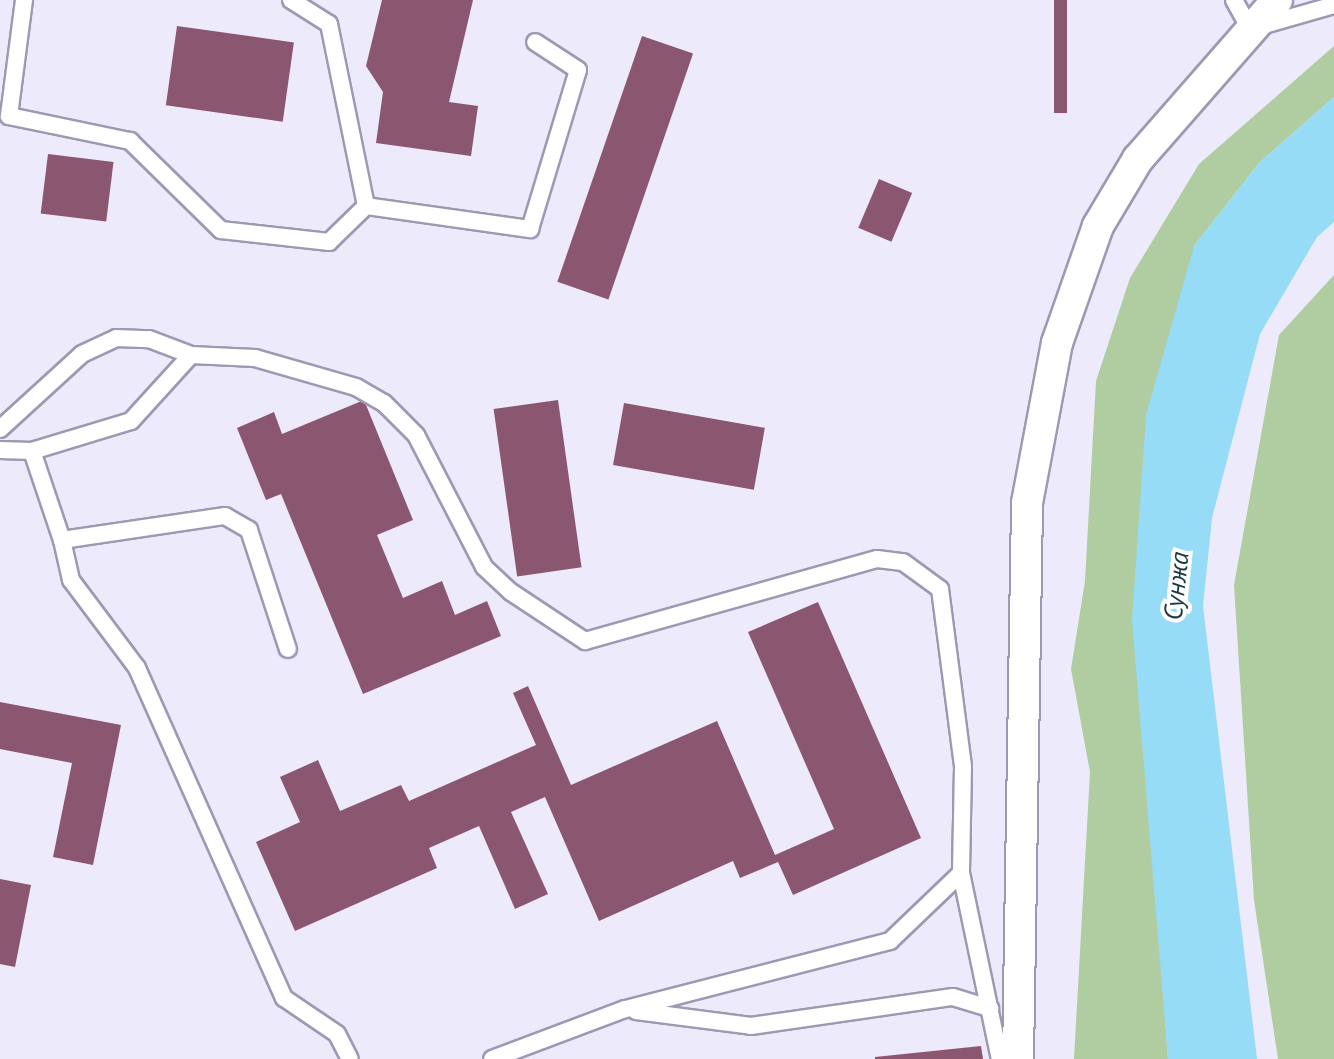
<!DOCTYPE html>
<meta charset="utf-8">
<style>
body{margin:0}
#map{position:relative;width:1334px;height:1059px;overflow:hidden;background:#eceafb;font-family:"PT Sans",sans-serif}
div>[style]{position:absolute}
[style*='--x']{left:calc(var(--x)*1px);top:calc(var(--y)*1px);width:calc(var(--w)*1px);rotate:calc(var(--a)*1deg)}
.green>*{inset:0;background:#b0cca1}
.water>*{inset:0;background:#97dcf6}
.building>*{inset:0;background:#8b5670;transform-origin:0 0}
.roads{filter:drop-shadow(2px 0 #9c99b2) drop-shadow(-2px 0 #9c99b2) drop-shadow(0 2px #9c99b2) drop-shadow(0 -2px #9c99b2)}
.lane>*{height:16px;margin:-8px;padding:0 8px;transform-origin:8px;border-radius:8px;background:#fff}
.street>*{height:30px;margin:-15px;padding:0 15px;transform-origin:15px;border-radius:15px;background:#fff}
span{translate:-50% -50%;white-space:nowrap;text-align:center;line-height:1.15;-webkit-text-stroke:8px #fff;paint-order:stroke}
.water-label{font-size:26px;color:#1a3a45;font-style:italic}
</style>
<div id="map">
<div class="green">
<div style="clip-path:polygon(1334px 46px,1334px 97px,1259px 163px,1194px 246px,1164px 1002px,1168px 1059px,1074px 1059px,1090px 772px,1071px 669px,1085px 581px,1096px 381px,1130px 278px,1199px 164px)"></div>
<div style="clip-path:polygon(1334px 275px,1334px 1059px,1278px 1059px,1254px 900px,1234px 585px,1279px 335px)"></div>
</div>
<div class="water">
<div style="clip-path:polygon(1334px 97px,1334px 222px,1317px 237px,1260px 334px,1212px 518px,1203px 606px,1257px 1059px,1168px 1059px,1132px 620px,1146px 415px,1194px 246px,1259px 163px)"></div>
</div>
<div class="building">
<div style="clip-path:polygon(382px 0,473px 0,449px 102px,478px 106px,471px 156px,376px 143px,383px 92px,366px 66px)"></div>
<div style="left:1054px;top:0;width:13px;height:113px"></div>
<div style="left:177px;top:26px;width:118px;height:80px;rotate:8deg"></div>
<div style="left:642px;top:36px;width:54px;height:260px;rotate:19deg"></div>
<div style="left:48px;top:154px;width:66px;height:60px;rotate:7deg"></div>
<div style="left:879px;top:179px;width:36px;height:53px;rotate:23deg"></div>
<div style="clip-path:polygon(364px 400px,413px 520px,377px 535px,403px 598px,442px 581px,455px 615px,487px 601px,501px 636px,363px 694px,281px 494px,266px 500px,237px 428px,274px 412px,282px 434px)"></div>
<div style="left:558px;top:400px;width:169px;height:65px;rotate:82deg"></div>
<div style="left:624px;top:403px;width:143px;height:63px;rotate:10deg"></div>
<div style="clip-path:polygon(818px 602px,921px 838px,793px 895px,778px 862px,740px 878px,733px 861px,599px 921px,545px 797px,511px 812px,548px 894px,515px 909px,479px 826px,429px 848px,437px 868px,295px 931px,256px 842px,300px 822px,280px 777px,318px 760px,340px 811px,401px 785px,409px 801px,536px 745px,513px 693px,528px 686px,571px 785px,717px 721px,775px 855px,834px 829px,748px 632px)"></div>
<div style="clip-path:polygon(0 702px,121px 725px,93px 865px,53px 857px,72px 763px,0 749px)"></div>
<div style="clip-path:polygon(0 879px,31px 885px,15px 967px,0 964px)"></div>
<div style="clip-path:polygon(981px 1046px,983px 1059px,875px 1059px,875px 1057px)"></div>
</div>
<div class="roads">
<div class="lane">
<div style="--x:24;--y:0;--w:117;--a:97.4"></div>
<div style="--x:9;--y:116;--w:124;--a:11.7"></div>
<div style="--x:130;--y:141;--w:127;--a:44.4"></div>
<div style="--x:221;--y:230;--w:109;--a:6.3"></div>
<div style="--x:329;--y:242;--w:52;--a:-44.2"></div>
<div style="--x:291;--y:0;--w:45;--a:32.3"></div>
<div style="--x:329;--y:24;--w:186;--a:78.5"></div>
<div style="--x:366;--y:206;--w:166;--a:8"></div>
<div style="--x:530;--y:229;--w:166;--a:-73.2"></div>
<div style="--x:578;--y:70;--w:51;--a:-146.9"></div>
<div style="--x:1234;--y:0;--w:33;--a:61"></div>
<div style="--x:1250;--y:29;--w:87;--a:-15.9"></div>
<div style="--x:0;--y:429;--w:111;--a:-42.4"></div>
<div style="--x:82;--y:354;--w:38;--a:-25"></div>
<div style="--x:116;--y:338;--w:33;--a:2"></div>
<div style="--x:149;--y:339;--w:45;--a:20.9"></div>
<div style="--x:191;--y:355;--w:64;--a:2.7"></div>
<div style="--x:255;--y:358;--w:105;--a:16"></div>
<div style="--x:356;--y:387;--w:32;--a:30"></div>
<div style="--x:384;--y:403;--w:45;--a:45"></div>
<div style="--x:416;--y:435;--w:148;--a:62.7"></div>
<div style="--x:484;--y:567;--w:37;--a:43"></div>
<div style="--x:511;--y:592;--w:89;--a:33.5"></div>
<div style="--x:585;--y:641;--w:303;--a:-15.7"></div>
<div style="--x:877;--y:559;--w:26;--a:7"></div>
<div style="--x:903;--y:562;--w:46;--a:36.1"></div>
<div style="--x:940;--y:589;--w:179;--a:82.6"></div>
<div style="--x:963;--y:767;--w:106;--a:91.1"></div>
<div style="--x:961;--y:873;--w:98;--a:136.2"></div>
<div style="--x:890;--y:941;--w:274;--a:165.6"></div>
<div style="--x:625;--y:1009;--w:142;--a:159.4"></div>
<div style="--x:0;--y:450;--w:32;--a:2"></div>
<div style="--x:32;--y:451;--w:103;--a:-16.9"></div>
<div style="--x:131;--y:421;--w:89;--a:-47.7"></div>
<div style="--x:32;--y:451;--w:94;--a:71.4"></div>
<div style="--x:62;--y:540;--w:165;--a:-8.4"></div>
<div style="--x:225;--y:516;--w:28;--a:30"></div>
<div style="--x:249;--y:530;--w:125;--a:71.9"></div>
<div style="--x:62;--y:540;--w:41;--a:77.3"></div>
<div style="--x:71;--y:580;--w:110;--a:53.1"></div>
<div style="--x:137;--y:668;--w:361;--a:66"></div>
<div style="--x:284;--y:998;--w:64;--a:34.2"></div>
<div style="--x:337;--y:1034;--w:28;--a:63"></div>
<div style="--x:961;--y:873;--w:190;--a:78.2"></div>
<div style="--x:636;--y:1011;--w:116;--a:7.4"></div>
<div style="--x:751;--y:1026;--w:204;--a:-8.2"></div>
<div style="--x:953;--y:997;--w:39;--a:17"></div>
</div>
<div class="street">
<div style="--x:1018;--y:1059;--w:556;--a:-89.07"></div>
<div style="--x:1027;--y:503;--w:163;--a:-79.4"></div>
<div style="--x:1057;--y:343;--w:124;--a:-70.7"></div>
<div style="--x:1098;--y:226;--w:78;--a:-59.2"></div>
<div style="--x:1138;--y:159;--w:211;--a:-48.8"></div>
</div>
</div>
<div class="water-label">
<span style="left:1176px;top:586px;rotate:-84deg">Сунжа</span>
</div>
</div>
